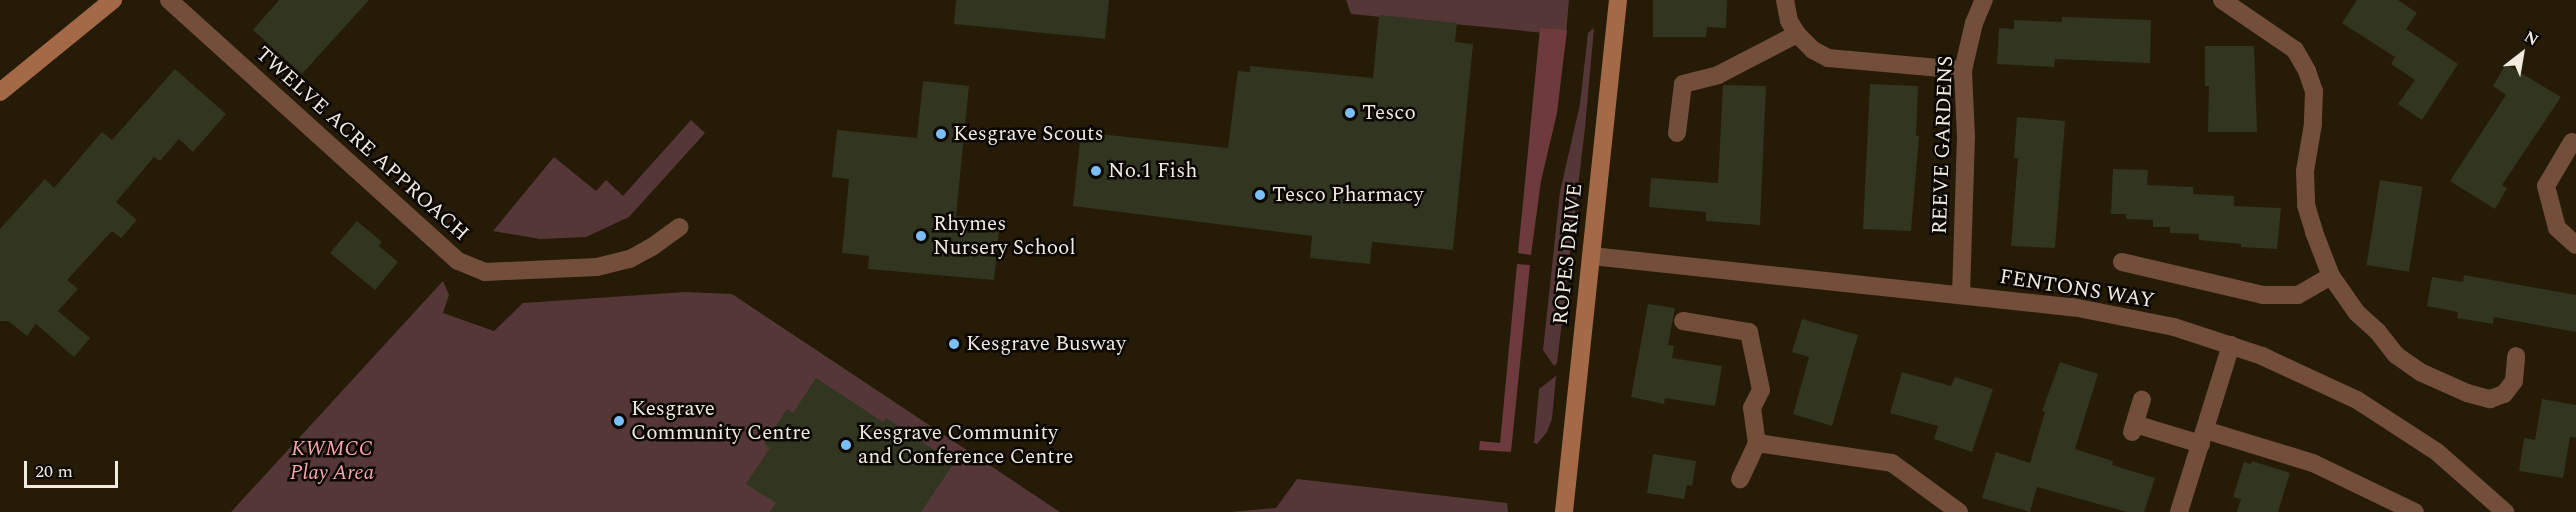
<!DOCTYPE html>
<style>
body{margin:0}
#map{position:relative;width:2576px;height:512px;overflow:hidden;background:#251b07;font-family:Spectral,serif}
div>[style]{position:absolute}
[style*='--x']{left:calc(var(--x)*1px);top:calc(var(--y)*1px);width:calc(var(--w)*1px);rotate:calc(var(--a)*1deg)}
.green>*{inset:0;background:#553738}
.forest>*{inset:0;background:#6d3a3d}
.building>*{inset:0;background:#32351f;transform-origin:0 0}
.street>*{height:18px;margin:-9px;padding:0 9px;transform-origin:9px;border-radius:9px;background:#734e3a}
.secondary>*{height:18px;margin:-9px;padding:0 9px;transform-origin:9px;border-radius:9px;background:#a46a48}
.dots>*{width:16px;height:16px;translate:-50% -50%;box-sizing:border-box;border:3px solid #0a0602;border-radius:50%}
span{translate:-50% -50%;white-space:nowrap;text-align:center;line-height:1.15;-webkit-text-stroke:5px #0a0602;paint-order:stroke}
.poi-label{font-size:21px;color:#f1eade}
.left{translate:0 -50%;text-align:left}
.street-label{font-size:21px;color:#f1eade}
.park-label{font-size:21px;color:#faa5a8;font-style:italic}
.north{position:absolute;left:2492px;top:24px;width:60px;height:60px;-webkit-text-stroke:4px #0a0602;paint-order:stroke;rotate:31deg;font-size:16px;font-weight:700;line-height:24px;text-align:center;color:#f1eade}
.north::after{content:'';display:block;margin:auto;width:21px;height:27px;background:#f1eade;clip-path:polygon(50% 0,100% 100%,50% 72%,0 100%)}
.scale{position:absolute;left:24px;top:461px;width:94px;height:27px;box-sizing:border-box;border:3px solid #f1eade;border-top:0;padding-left:8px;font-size:18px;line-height:21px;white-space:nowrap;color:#f1eade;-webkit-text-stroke:4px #0a0602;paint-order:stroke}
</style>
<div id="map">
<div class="green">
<div style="clip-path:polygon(1346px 0,1569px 0,1566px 35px,1351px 14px)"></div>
<div style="clip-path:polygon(1594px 28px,1585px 128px,1557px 363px,1554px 366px,1543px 350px,1560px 192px,1580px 104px,1588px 33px)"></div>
<div style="clip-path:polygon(691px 120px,705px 133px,629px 217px,586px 237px,540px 239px,493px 231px,554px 157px,596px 191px,606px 180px,623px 196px)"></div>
<div style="clip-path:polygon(443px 281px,449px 295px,443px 313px,494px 331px,523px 303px,685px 292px,732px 294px,1060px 512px,231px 512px)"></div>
<div style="clip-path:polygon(1556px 376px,1552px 419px,1547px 432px,1537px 444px,1534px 443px,1539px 389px)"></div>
<div style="clip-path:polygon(1297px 479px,1507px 503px,1508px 512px,1231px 512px,1276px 508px)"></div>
</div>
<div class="forest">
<div style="clip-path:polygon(1540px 28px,1567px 30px,1557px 113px,1541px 181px,1531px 255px,1518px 253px)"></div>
<div style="clip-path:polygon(1517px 264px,1530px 265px,1511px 452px,1479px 450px,1480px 441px,1500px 443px)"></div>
</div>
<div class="building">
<div style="clip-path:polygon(279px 0,369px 0,302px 74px,253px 30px)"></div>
<div style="clip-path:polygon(956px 0,1109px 0,1105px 39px,954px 24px)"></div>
<div style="clip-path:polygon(1653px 0,1727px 0,1726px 28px,1707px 27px,1706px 37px,1653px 37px)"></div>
<div style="clip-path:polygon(2357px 0,2398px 0,2417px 13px,2406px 29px,2458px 64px,2422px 120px,2398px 104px,2415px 80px,2391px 64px,2395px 57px,2342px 23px)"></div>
<div style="clip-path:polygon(1379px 15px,1457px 23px,1455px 42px,1473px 44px,1453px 250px,1372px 242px,1370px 264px,1310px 258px,1312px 236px,1073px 206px,1081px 132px,1228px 148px,1238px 71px,1250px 72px,1250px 66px,1373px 78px)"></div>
<div style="clip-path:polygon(2062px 17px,2151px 20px,2150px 63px,2055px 59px,2054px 67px,1997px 64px,1999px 28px,2014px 29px,2014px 20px,2062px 22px)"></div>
<div style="clip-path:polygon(2205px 46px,2254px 46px,2257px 132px,2208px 132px,2209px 86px,2205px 86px)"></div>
<div style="clip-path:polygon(2506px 64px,2561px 97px,2502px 185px,2507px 188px,2495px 209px,2450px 181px,2506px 95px,2493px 86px)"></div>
<div style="clip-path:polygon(175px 69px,226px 114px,193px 152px,179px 139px,160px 161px,154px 157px,116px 202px,137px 220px,121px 238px,112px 231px,67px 280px,78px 289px,58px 311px,90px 338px,74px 357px,36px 324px,27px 336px,8px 321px,0 321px,0 229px,45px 179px,54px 188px,102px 132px,112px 140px)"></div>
<div style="clip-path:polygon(923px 81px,969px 86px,956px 216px,1000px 220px,994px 280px,868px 269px,869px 256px,842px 253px,849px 179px,832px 177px,837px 130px,917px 138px)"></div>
<div style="clip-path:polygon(1870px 84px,1918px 86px,1916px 136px,1919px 136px,1911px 231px,1863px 229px)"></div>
<div style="clip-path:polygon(1723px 85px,1766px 86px,1760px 225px,1706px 221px,1706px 212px,1649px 207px,1651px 178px,1718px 183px)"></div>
<div style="clip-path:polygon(2017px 117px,2065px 121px,2055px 248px,2011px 246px,2018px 158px,2014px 158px)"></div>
<div style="clip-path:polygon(2113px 169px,2148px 170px,2147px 185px,2193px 187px,2193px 194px,2234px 196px,2234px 206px,2281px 208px,2277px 249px,2241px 247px,2241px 244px,2199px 240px,2199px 234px,2170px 233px,2170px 227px,2153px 227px,2153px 220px,2126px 219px,2126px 214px,2111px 214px)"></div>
<div style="left:2380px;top:180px;width:43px;height:86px;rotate:9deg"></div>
<div style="clip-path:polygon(357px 221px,382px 242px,379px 246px,398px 262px,375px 290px,330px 253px)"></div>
<div style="clip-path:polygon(2464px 275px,2576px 295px,2576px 332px,2494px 317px,2493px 324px,2457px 318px,2458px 312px,2427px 306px,2432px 277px,2463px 282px)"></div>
<div style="clip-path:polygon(1648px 304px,1675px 308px,1668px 345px,1674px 346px,1672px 358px,1722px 366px,1715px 406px,1665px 398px,1664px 404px,1631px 397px)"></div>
<div style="clip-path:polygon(1802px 319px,1858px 335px,1832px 426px,1793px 414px,1809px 357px,1792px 352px)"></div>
<div style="clip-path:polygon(2060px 362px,2098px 374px,2075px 449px,2113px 461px,2112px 465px,2155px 478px,2144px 512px,2127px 512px,2037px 487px,2030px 512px,1982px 498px,1996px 452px,2030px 463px,2045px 412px,2042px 411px)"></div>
<div style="clip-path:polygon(1902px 372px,1951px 386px,1955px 377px,1993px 389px,1972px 452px,1934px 439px,1938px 426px,1890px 413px)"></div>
<div style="clip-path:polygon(816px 378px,883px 422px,886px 418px,954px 463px,921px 512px,770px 512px,776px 503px,746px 484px,770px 448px,764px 444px,787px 409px,793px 413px)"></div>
<div style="clip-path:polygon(2542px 399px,2576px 405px,2576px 438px,2570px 437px,2563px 478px,2519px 471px,2524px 438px,2535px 440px)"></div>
<div style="clip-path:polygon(1653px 454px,1696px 461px,1692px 486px,1687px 485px,1684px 499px,1647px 493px)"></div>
<div style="clip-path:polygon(2252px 461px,2290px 473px,2278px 512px,2237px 512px,2241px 499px,2233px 497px,2244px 462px,2251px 464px)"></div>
</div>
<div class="street">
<div style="--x:169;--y:0;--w:389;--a:42.1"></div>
<div style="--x:458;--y:261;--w:29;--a:22"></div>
<div style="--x:485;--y:272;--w:112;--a:-2.6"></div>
<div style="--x:597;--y:267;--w:34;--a:-14"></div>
<div style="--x:630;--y:259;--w:25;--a:-29"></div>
<div style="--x:652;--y:247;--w:34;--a:-36"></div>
<div style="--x:1785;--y:0;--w:21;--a:79"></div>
<div style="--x:1789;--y:21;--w:15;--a:58"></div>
<div style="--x:1797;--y:34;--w:23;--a:45"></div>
<div style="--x:1813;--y:50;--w:17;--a:28"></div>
<div style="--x:1828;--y:58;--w:136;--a:5.1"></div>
<div style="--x:2222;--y:0;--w:88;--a:34.4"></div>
<div style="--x:2295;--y:50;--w:24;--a:60"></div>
<div style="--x:2307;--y:71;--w:21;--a:71"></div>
<div style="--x:2314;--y:91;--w:33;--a:92"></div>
<div style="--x:2313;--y:124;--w:48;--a:99.7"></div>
<div style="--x:2305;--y:171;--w:34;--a:88"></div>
<div style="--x:2306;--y:205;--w:28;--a:73"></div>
<div style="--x:2314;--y:232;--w:47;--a:68.9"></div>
<div style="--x:2331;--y:276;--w:45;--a:54.9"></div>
<div style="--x:2357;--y:313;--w:28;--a:42"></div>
<div style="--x:2378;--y:332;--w:29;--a:52"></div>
<div style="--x:2396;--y:355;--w:29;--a:35"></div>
<div style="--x:2420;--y:372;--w:51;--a:24.1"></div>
<div style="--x:2467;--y:393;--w:24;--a:15"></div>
<div style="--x:2490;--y:399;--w:15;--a:-20"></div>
<div style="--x:2504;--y:394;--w:16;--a:-52"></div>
<div style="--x:2514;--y:381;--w:25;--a:-85"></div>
<div style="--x:1677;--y:133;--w:49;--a:-83"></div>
<div style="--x:1683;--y:84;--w:36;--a:-14"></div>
<div style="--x:1718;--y:75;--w:89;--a:-27.4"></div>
<div style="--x:2572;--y:142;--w:51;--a:120.6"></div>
<div style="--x:2546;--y:186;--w:43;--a:75.3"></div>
<div style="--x:2557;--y:228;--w:25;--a:42"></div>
<div style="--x:1592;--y:256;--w:484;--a:6.1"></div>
<div style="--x:2073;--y:307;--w:103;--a:11.2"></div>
<div style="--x:2174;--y:327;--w:93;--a:18.2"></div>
<div style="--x:2262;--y:356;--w:105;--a:24.9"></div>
<div style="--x:2357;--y:400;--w:95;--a:33"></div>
<div style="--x:2437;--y:452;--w:91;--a:41.4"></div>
<div style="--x:2122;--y:262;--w:145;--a:13.2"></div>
<div style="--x:2263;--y:295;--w:35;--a:0"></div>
<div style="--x:2298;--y:295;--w:38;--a:-30"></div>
<div style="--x:1961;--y:295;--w:158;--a:-88.2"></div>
<div style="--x:1966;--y:137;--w:67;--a:-92.6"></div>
<div style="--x:1963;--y:70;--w:48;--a:-76.8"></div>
<div style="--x:1974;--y:23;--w:25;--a:-67"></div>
<div style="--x:1683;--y:321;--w:67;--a:9.5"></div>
<div style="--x:1749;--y:332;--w:59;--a:78.3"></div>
<div style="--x:1761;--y:390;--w:20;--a:117"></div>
<div style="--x:1752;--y:408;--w:35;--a:82"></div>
<div style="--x:1757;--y:443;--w:40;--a:115"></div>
<div style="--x:2135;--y:424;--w:69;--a:16.9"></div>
<div style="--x:2205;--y:430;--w:113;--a:17"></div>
<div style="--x:2313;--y:463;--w:113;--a:25.7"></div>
<div style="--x:2132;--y:432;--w:34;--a:-73"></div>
<div style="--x:1757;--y:443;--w:136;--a:8.4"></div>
<div style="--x:1892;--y:463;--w:83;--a:36.2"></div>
<div style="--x:2179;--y:512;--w:175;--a:-72.7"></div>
</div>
<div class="secondary">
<div style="--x:0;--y:92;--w:146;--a:-39.2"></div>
<div style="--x:1564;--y:512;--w:515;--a:-83.98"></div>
</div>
<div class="dots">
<div style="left:1350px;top:113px;background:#7abff8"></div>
<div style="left:941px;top:134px;background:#7abff8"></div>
<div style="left:1096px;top:171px;background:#7abff8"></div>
<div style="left:1260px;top:195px;background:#7abff8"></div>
<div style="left:921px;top:236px;background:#7abff8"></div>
<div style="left:954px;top:344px;background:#7abff8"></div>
<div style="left:619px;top:421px;background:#7abff8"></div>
<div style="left:846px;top:445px;background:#7abff8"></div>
</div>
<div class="poi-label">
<span class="left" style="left:1362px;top:113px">Tesco</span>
<span class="left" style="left:953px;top:134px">Kesgrave Scouts</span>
<span class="left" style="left:1108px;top:171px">No.1 Fish</span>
<span class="left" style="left:1272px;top:195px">Tesco Pharmacy</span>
<span class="left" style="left:933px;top:236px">Rhymes<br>Nursery School</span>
<span class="left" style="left:966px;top:344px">Kesgrave Busway</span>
<span class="left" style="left:631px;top:421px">Kesgrave<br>Community Centre</span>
<span class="left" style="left:858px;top:445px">Kesgrave Community<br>and Conference Centre</span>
</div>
<div class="street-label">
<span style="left:362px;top:144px;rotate:42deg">TWELVE ACRE APPROACH</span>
<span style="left:1943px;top:145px;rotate:-88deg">REEVE GARDENS</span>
<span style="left:1568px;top:254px;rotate:-84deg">ROPES DRIVE</span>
<span style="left:2077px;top:289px;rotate:9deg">FENTONS WAY</span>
</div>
<div class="park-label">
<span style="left:332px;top:461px">KWMCC<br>Play Area</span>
</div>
<div class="north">N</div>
<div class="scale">20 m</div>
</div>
